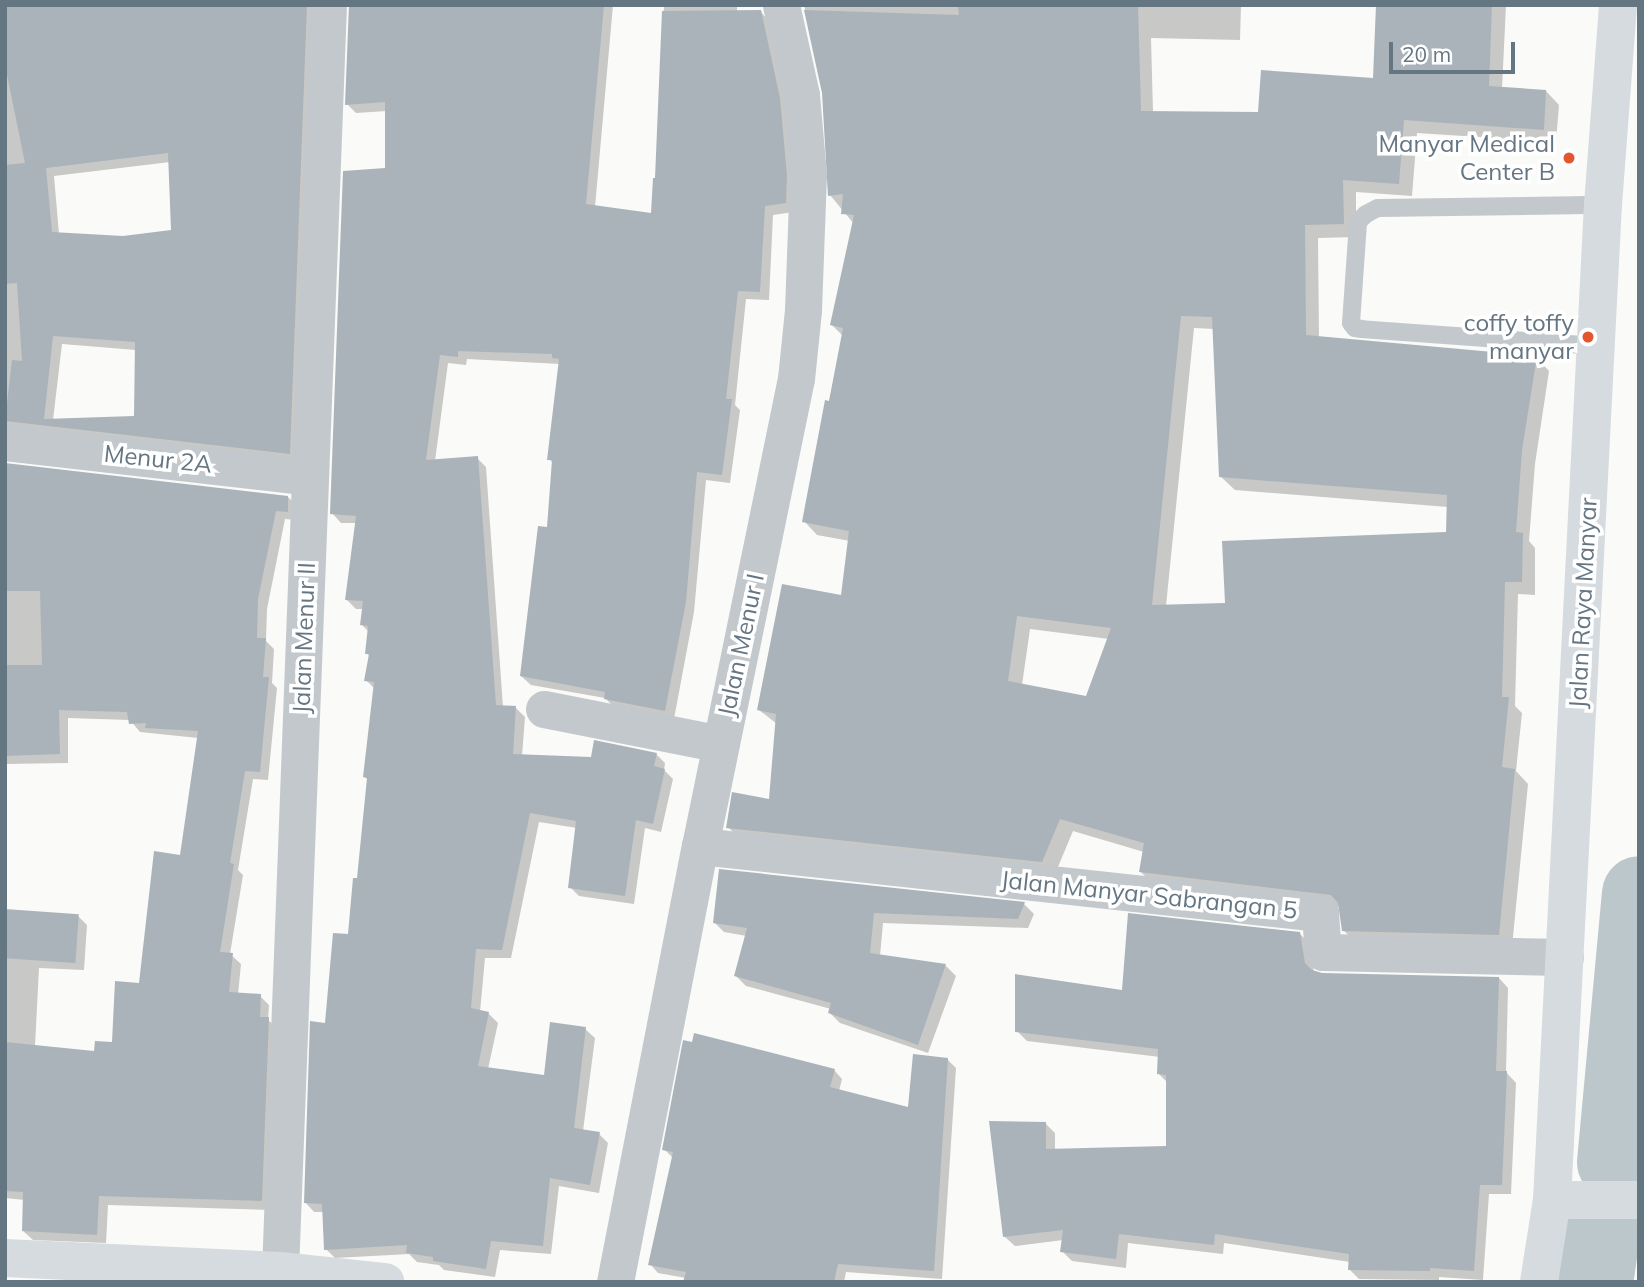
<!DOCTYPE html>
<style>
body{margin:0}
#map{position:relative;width:1644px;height:1287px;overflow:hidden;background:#fafaf8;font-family:Mulish,sans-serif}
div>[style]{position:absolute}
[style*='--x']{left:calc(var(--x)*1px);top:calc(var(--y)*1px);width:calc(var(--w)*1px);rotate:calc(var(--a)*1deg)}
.shadow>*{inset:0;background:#0003}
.river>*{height:75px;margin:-37.5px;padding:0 37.5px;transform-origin:37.5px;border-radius:37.5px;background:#bbc7cb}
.building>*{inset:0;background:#aab3b9;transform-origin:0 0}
.lane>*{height:18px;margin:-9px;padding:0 9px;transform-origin:9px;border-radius:9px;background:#c3c8cc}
.street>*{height:37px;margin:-18.5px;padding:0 18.5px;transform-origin:18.5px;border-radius:18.5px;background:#c3c8cc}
.secondary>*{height:38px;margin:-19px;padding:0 19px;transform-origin:19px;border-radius:19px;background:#d6dbdf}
.primary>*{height:38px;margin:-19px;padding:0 19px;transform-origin:19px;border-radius:19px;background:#d6dbdf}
.dots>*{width:19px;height:19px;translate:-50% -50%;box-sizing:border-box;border:4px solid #fff;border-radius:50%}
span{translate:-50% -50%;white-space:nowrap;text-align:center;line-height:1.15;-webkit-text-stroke:7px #fff;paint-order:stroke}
.poi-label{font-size:24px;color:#657683}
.right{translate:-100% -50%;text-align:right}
.street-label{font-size:24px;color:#657683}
.frame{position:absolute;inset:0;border:7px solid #657683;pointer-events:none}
.scale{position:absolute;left:1389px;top:42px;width:126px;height:32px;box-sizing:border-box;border:4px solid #657683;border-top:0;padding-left:9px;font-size:21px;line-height:24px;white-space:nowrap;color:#657683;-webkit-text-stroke:5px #fff;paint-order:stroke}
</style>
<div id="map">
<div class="shadow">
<div style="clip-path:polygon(evenodd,5px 5px,318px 5px,298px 462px,5px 432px,5px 5px,170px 162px,172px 231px,123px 237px,59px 234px,54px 176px,170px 162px,5px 5px,62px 344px,136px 350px,136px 418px,53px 420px,62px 344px)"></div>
<div style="clip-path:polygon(351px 5px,613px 5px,595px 207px,653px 215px,657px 180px,664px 5px,737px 5px,737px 12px,760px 11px,769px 21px,789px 109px,794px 212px,773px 215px,769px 300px,746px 299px,735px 405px,740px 410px,730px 483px,706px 480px,694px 612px,674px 719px,615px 708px,605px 698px,531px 685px,521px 676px,548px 529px,554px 464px,549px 459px,560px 364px,467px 359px,466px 365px,448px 363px,435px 461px,477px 458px,486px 467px,503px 707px,516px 708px,525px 717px,522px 756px,592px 759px,656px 754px,665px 763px,664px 770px,673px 779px,661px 832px,645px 828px,634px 904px,579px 896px,570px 887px,577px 828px,539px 822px,511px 958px,485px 958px,480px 1012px,489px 1014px,498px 1023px,488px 1069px,545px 1076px,585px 1029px,595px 1038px,583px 1131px,599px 1134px,608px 1143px,599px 1193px,559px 1186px,551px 1254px,500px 1250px,495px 1277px,444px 1270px,439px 1265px,417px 1262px,409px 1254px,335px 1258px,326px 1249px,324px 1212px,314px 1212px,305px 1202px,327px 1025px,350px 936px,359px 880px,369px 781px,365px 777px,375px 689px,366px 680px,370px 656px,367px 654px,369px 632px,362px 625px,364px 609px,356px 609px,347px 600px,357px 523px,341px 523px,332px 513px,387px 169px,387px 111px,356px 113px,347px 104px)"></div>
<div style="clip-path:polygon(evenodd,804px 5px,1241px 5px,1240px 40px,1151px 38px,1153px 112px,1260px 113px,1375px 79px,1378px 5px,1506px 5px,1502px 89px,1546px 91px,1559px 105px,1556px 142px,1417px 133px,1412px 196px,1356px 192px,1356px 237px,1318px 238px,1319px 338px,1536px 357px,1549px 371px,1535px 464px,1529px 541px,1535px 548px,1535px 595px,1518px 594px,1515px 706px,1522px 713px,1516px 771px,1528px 784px,1512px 947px,1358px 944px,1344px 931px,1341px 907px,1154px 885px,1141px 872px,1144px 852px,1073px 831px,1055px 874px,741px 840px,728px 827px,770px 801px,777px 724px,759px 710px,842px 597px,850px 541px,817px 535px,804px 521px,843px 336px,832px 325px,854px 224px,830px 195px,824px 93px,804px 5px,1194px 328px,1214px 329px,1221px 477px,1235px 490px,1448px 507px,1448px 534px,1227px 604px,1166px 606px,1194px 328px,804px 5px,1030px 629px,1109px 639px,1087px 698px,1022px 685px,1030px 629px)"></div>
<div style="clip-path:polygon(5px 465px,288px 497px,297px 506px,296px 520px,285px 519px,267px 609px,266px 641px,274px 649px,272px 683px,277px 688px,268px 780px,253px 779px,238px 870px,243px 875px,230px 954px,241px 964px,238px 995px,260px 996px,269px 1005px,268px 1020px,277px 1028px,270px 1210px,108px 1205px,106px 1243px,33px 1240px,23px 1231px,25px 1200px,5px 1198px,5px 911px,78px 916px,87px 925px,84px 970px,39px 968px,35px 1046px,95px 1052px,113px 1044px,141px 984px,181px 857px,198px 738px,140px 732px,130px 720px,68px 718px,68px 763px,5px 764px)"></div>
<div style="clip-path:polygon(1024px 904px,1034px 914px,1028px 928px,883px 923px,880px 956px,946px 966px,956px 976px,928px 1053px,840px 1023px,830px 1013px,831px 1009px,746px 986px,736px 976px,747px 936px,724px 932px,714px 922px)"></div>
<div style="clip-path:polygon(1300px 934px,1310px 944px,1314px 972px,1322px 975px,1499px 978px,1508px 988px,1506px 1072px,1516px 1083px,1511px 1194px,1489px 1194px,1483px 1280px,1439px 1277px,1439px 1280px,1359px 1279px,1349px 1269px,1350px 1262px,1224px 1243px,1223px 1254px,1128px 1243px,1126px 1268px,1072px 1261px,1062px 1251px,1063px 1240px,1015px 1246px,1005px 1237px,1045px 1123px,1055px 1133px,1055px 1150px,1168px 1148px,1168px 1083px,1159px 1074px,1160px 1057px,1027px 1041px,1017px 1031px,1124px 992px)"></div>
<div style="clip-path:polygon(947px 1059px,956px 1068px,942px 1279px,846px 1272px,844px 1282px,687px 1282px,686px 1278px,658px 1273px,650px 1264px,674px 1159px,664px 1149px,834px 1070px,842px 1079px,839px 1091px,909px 1109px)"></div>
</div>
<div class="river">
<div style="--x:1614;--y:1162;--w:270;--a:-84.7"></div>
<div style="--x:1595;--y:1282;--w:55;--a:-81.6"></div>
</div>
<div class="building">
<div style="clip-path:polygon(evenodd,5px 5px,307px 5px,290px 454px,5px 421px,12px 360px,22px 361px,17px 283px,5px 284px,5px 165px,25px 163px,5px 65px,5px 5px,168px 153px,171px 230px,123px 236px,52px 232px,46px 168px,168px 153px,5px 5px,53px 336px,135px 342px,134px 416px,44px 419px,53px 336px)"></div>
<div style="clip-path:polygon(349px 5px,604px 5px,586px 204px,651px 213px,653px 178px,655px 178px,662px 11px,761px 10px,780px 98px,787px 176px,786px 203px,765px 206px,760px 292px,738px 291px,726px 399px,732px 399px,722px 475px,697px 472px,686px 602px,665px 711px,604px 699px,605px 692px,520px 676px,538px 526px,547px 527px,552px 460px,547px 460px,559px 359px,552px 358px,552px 354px,458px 351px,458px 357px,440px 355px,426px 460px,478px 456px,496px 705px,516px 706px,513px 754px,591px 757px,594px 740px,657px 753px,654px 766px,665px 769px,653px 824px,636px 820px,625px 896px,568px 888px,576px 821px,530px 813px,502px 950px,476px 949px,471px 1008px,489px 1012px,478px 1066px,544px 1075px,550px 1022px,586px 1027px,574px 1128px,600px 1132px,590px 1185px,550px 1178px,543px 1246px,491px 1241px,486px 1269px,433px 1261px,433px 1257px,406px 1253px,407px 1245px,324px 1250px,322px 1204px,304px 1203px,310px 1021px,325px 1023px,333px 933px,348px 934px,353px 878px,357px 878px,367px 778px,363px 777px,374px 682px,364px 681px,369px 654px,365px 654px,368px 626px,360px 625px,363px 601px,345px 600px,356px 516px,330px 514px,343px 171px,385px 168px,385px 102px,345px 105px)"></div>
<div style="clip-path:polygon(evenodd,958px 5px,1138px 5px,1141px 111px,1258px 112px,1261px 70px,1373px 78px,1376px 5px,1492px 5px,1489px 86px,1546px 90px,1544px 130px,1404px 120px,1399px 184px,1343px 180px,1344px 224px,1305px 225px,1306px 335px,1537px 356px,1522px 450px,1516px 532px,1523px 533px,1522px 582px,1505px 582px,1502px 697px,1509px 697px,1502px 767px,1515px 769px,1499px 935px,1342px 931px,1338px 903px,1331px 895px,1139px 872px,1144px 843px,1060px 819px,1042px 862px,726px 828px,732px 792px,769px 799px,776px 714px,757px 710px,782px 584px,841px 595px,849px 531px,802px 522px,825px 400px,829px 401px,843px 328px,830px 325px,854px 215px,841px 214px,843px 194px,828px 196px,822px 93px,804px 10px,959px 15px,958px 5px,1181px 316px,1212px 317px,1219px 477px,1447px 495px,1446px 532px,1222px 541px,1225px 603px,1152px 605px,1181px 316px,958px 5px,1017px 616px,1111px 628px,1086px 696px,1008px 681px,1017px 616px)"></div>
<div style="clip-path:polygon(5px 463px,288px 496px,288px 512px,276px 511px,258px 599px,257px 638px,266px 638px,263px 677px,269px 677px,260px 772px,245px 771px,230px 863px,234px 864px,220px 952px,233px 953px,229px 992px,261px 994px,260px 1017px,269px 1017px,262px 1201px,99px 1196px,97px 1235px,22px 1231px,23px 1192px,5px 1191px,5px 1042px,94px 1051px,95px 1041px,112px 1042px,115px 981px,139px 983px,154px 851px,180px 855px,198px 731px,145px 728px,146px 723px,129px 724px,127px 712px,59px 710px,60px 754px,5px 756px,5px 665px,42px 665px,40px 591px,5px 591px)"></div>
<div style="clip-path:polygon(719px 869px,1025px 902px,1018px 919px,874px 913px,870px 953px,946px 964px,918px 1045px,828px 1013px,831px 1003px,734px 976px,747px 928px,713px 923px)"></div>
<div style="left:5px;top:909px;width:74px;height:49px;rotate:4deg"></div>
<div style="clip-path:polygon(1128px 913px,1300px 932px,1305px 963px,1312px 970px,1322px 973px,1499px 977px,1496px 1071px,1507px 1071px,1502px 1185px,1480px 1185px,1474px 1271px,1430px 1268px,1430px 1271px,1348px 1270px,1349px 1254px,1215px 1234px,1214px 1245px,1119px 1234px,1116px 1259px,1060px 1252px,1063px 1230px,1003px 1237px,989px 1121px,1046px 1122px,1046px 1149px,1166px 1146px,1166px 1075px,1157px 1074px,1158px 1049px,1015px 1032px,1015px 974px,1122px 990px)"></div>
<div style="clip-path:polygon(694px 1033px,835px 1069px,830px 1087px,908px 1107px,913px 1054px,948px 1058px,934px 1271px,838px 1264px,834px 1282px,683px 1282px,686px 1272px,648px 1265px,673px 1152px,662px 1150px,683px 1040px,692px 1042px)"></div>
</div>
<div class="lane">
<div style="--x:1597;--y:346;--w:236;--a:-175.9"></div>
<div style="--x:1362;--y:329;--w:7;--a:-172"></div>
<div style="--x:1355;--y:328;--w:6;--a:-129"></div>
<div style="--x:1351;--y:323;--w:101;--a:-86"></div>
<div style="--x:1358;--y:222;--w:11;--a:-45"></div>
<div style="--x:1366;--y:214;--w:13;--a:-27"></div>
<div style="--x:1378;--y:208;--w:225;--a:-0.8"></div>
</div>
<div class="street">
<div style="--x:5;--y:442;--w:307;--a:6.5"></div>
<div style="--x:544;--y:709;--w:180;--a:11.2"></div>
<div style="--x:700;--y:846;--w:624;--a:6.17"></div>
<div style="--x:1320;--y:913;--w:39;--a:86"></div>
<div style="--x:1323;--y:952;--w:242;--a:1.2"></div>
<div style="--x:280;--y:1271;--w:1267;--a:-87.83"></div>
<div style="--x:615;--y:1282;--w:444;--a:-79"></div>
<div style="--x:700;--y:846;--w:477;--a:-78.4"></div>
<div style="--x:796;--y:379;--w:69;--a:-84.2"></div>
<div style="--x:803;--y:310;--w:135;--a:-87.9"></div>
<div style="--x:808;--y:175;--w:80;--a:-95"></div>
<div style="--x:801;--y:95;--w:92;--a:-102.5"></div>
</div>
<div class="secondary">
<div style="--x:5;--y:1258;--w:275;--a:2.7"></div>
<div style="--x:280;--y:1271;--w:106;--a:6"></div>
</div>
<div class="primary">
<div style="--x:1552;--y:1200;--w:87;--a:0"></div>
<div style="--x:1539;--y:1282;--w:83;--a:-81"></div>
<div style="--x:1552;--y:1200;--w:996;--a:-87.07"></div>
<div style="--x:1603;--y:205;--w:201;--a:-85.7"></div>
</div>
<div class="dots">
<div style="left:1569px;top:158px;background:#e4572e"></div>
<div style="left:1588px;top:337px;background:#e4572e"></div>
</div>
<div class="poi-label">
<span class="right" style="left:1555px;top:158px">Manyar Medical<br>Center B</span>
<span class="right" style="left:1574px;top:337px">coffy toffy<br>manyar</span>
</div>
<div class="street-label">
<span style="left:158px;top:459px;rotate:6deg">Menur 2A</span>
<span style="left:1583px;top:603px;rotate:-87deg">Jalan Raya Manyar</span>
<span style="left:304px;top:638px;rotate:-88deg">Jalan Menur II</span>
<span style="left:741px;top:645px;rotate:-78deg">Jalan Menur I</span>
<span style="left:1149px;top:895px;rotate:6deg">Jalan Manyar Sabrangan 5</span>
</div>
<div class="frame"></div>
<div class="scale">20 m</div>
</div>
